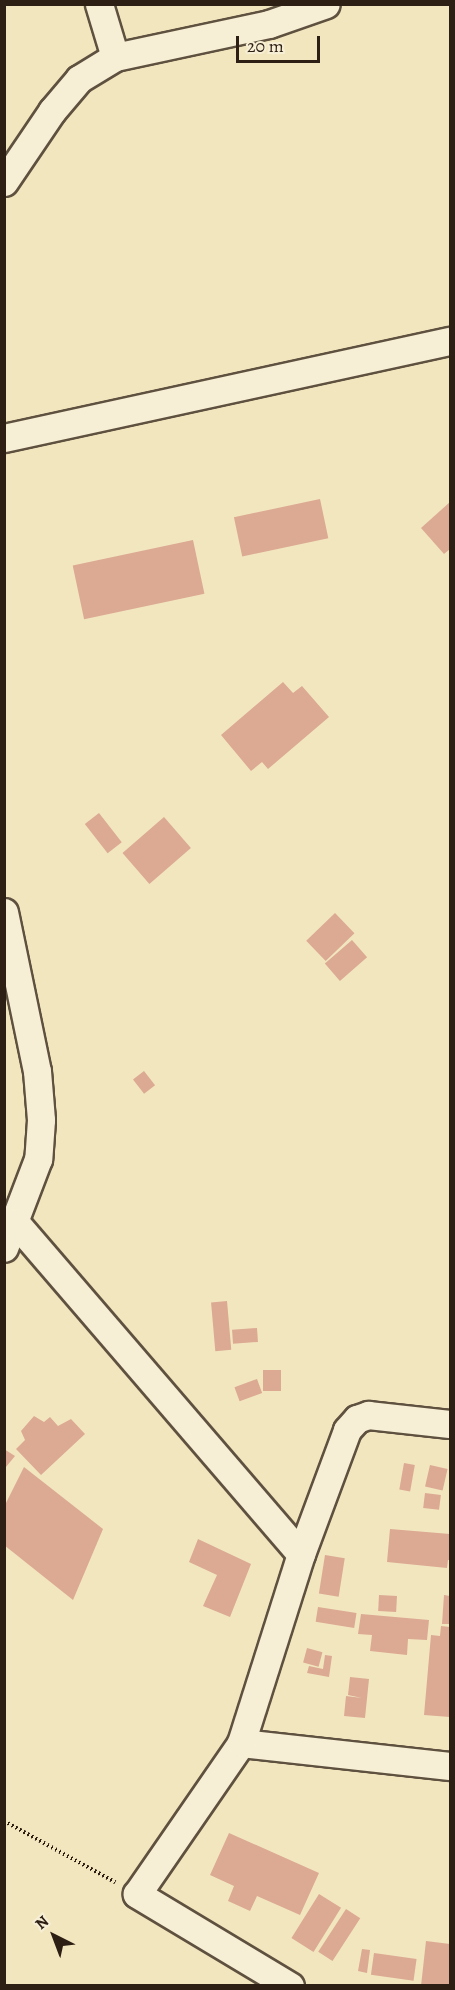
<!DOCTYPE html>
<style>
body{margin:0}
#map{position:relative;width:455px;height:1990px;overflow:hidden;background:#f2e6bf;font-family:Alegreya,serif}
div>[style]{position:absolute}
[style*='--x']{left:calc(var(--x)*1px);top:calc(var(--y)*1px);width:calc(var(--w)*1px);rotate:calc(var(--a)*1deg)}
.building>*{inset:0;background:#dca993;transform-origin:0 0}
.path>*{height:4px;margin-top:-2px;transform-origin:0;background:repeating-linear-gradient(90deg,#2e1f14 0 1.5px,transparent 0 4.5px)}
.roads{filter:drop-shadow(2px 0 #5f513f) drop-shadow(-2px 0 #5f513f) drop-shadow(0 2px #5f513f) drop-shadow(0 -2px #5f513f)}
.street>*{height:27px;margin:-13.5px;padding:0 13.5px;transform-origin:13.5px;border-radius:13.5px;background:#f7efd5}
span{translate:-50% -50%;white-space:nowrap;text-align:center;line-height:1.15;-webkit-text-stroke:6px #f7efd5;paint-order:stroke}
.frame{position:absolute;inset:0;border:6px solid #2e1f14;pointer-events:none}
.north{position:absolute;left:24px;top:1906px;width:60px;height:60px;-webkit-text-stroke:4px #f7efd5;paint-order:stroke;rotate:318deg;font-size:16px;font-weight:700;line-height:24px;text-align:center;color:#2e1f14}
.north::after{content:'';display:block;margin:auto;width:21px;height:27px;background:#2e1f14;clip-path:polygon(50% 0,100% 100%,50% 72%,0 100%)}
.scale{position:absolute;left:236px;top:36px;width:84px;height:27px;box-sizing:border-box;border:3px solid #2e1f14;border-top:0;padding-left:8px;font-size:18px;line-height:21px;white-space:nowrap;color:#2e1f14;-webkit-text-stroke:4px #f7efd5;paint-order:stroke}
</style>
<div id="map">
<div class="building">
<div style="left:320px;top:499px;width:40px;height:88px;rotate:78deg"></div>
<div style="clip-path:polygon(450px 502px,450px 549px,444px 554px,421px 528px)"></div>
<div style="left:193px;top:540px;width:55px;height:123px;rotate:78deg"></div>
<div style="clip-path:polygon(283px 682px,293px 693px,302px 686px,329px 717px,268px 769px,262px 762px,251px 771px,221px 735px)"></div>
<div style="left:99px;top:813px;width:37px;height:18px;rotate:52deg"></div>
<div style="left:164px;top:817px;width:41px;height:55px;rotate:49deg"></div>
<div style="left:335px;top:913px;width:28px;height:40px;rotate:46deg"></div>
<div style="left:352px;top:940px;width:23px;height:36px;rotate:49deg"></div>
<div style="left:144px;top:1071px;width:18px;height:14px;rotate:52deg"></div>
<div style="left:227px;top:1301px;width:49px;height:16px;rotate:85deg"></div>
<div style="left:257px;top:1328px;width:14px;height:25px;rotate:86deg"></div>
<div style="left:263px;top:1370px;width:18px;height:21px"></div>
<div style="left:257px;top:1379px;width:15px;height:24px;rotate:70deg"></div>
<div style="clip-path:polygon(34px 1416px,44px 1422px,50px 1417px,58px 1426px,71px 1419px,85px 1434px,41px 1475px,16px 1449px,25px 1440px,21px 1431px)"></div>
<div style="clip-path:polygon(4px 1449px,15px 1456px,6px 1467px,4px 1466px)"></div>
<div style="left:404px;top:1463px;width:11px;height:27px;rotate:10deg"></div>
<div style="left:430px;top:1465px;width:18px;height:22px;rotate:13deg"></div>
<div style="clip-path:polygon(24px 1467px,103px 1529px,73px 1600px,4px 1545px,4px 1507px)"></div>
<div style="left:425px;top:1493px;width:16px;height:15px;rotate:7deg"></div>
<div style="clip-path:polygon(390px 1529px,450px 1534px,450px 1560px,448px 1560px,447px 1568px,387px 1562px)"></div>
<div style="clip-path:polygon(198px 1539px,251px 1564px,230px 1617px,203px 1606px,217px 1575px,189px 1562px)"></div>
<div style="left:325px;top:1555px;width:20px;height:39px;rotate:9deg"></div>
<div style="left:379px;top:1595px;width:18px;height:16px;rotate:3deg"></div>
<div style="clip-path:polygon(444px 1595px,450px 1596px,450px 1624px,442px 1624px)"></div>
<div style="left:318px;top:1607px;width:39px;height:15px;rotate:9deg"></div>
<div style="clip-path:polygon(361px 1614px,429px 1620px,427px 1640px,408px 1639px,407px 1655px,370px 1651px,372px 1635px,358px 1634px)"></div>
<div style="clip-path:polygon(441px 1626px,450px 1627px,450px 1717px,424px 1715px,431px 1635px,440px 1636px)"></div>
<div style="left:307px;top:1648px;width:16px;height:15px;rotate:15deg"></div>
<div style="clip-path:polygon(325px 1655px,332px 1656px,329px 1677px,307px 1673px,309px 1666px,323px 1669px)"></div>
<div style="clip-path:polygon(350px 1677px,369px 1679px,365px 1718px,344px 1716px,346px 1696px,362px 1698px,348px 1695px)"></div>
<div style="clip-path:polygon(229px 1833px,319px 1873px,300px 1915px,257px 1896px,250px 1911px,228px 1901px,234px 1886px,210px 1875px)"></div>
<div style="left:319px;top:1894px;width:26px;height:52px;rotate:32deg"></div>
<div style="left:346px;top:1909px;width:17px;height:51px;rotate:33deg"></div>
<div style="clip-path:polygon(426px 1941px,450px 1944px,450px 1986px,421px 1986px)"></div>
<div style="clip-path:polygon(362px 1949px,370px 1950px,367px 1973px,358px 1971px)"></div>
<div style="left:374px;top:1953px;width:43px;height:22px;rotate:8deg"></div>
</div>
<div class="path">
<div style="--x:4;--y:1821;--w:127;--a:28.8"></div>
</div>
<div class="roads">
<div class="street">
<div style="--x:99;--y:4;--w:55;--a:73.2"></div>
<div style="--x:4;--y:182;--w:86;--a:-55.9"></div>
<div style="--x:52;--y:111;--w:42;--a:-49.8"></div>
<div style="--x:79;--y:79;--w:42;--a:-31.4"></div>
<div style="--x:115;--y:57;--w:157;--a:-12.1"></div>
<div style="--x:269;--y:24;--w:60;--a:-19.3"></div>
<div style="--x:4;--y:438;--w:456;--a:-12.3"></div>
<div style="--x:4;--y:912;--w:162;--a:78.3"></div>
<div style="--x:37;--y:1071;--w:49;--a:85.3"></div>
<div style="--x:41;--y:1120;--w:39;--a:94"></div>
<div style="--x:38;--y:1159;--w:95;--a:110.9"></div>
<div style="--x:15;--y:1222;--w:438;--a:49.3"></div>
<div style="--x:241;--y:1743;--w:210;--a:6.3"></div>
<div style="--x:290;--y:1986;--w:179;--a:-149"></div>
<div style="--x:137;--y:1894;--w:183;--a:-55.4"></div>
<div style="--x:241;--y:1743;--w:198;--a:-72.4"></div>
<div style="--x:301;--y:1554;--w:132;--a:-69.6"></div>
<div style="--x:347;--y:1430;--w:15;--a:-48"></div>
<div style="--x:357;--y:1419;--w:12;--a:-20"></div>
<div style="--x:368;--y:1415;--w:82;--a:6.3"></div>
</div>
</div>
<div class="frame"></div>
<div class="north">N</div>
<div class="scale">20 m</div>
</div>
